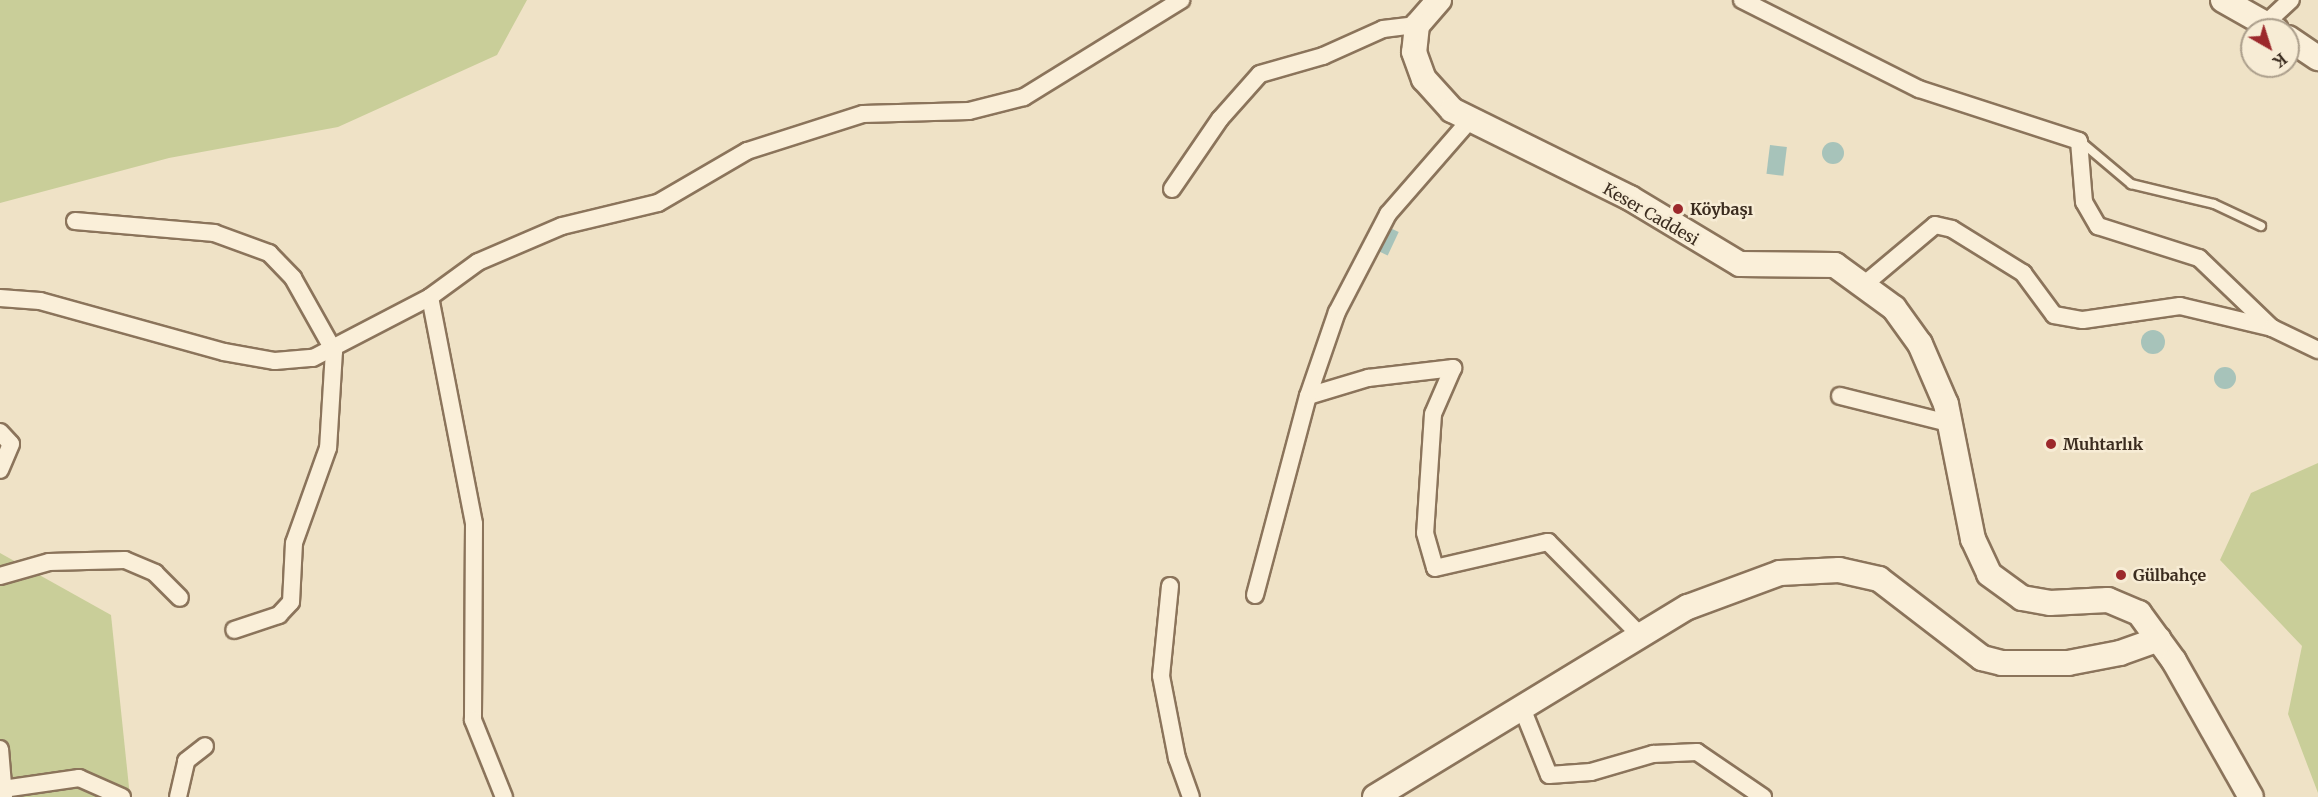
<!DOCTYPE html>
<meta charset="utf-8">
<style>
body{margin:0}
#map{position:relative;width:2318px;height:797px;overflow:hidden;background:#efe2c6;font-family:Merriweather,serif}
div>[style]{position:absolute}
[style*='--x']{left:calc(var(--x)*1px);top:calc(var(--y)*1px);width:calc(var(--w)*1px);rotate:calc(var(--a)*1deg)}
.green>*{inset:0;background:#c9ce99}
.water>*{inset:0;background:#a7c3ba;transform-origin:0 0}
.round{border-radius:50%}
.roads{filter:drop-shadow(2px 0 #8b745b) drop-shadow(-2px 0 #8b745b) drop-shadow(0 2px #8b745b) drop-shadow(0 -2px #8b745b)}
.lane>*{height:8px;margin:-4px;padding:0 4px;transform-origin:4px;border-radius:4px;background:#faefd9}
.street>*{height:16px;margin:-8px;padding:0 8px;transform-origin:8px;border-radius:8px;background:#faefd9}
.secondary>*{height:24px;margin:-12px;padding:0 12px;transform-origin:12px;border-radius:12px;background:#faefd9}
.dots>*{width:16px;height:16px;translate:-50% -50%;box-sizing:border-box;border:3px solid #f7ecd5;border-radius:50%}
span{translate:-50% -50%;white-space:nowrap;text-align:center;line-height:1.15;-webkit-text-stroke:5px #f7ecd5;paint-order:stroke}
.poi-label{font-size:16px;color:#3b2c1f;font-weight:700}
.left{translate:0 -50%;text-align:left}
.street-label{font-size:16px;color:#3b2c1f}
.north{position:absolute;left:2240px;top:18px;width:60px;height:60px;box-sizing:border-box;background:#f7ecd5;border:2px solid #ac9f8c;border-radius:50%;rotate:141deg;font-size:16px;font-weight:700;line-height:24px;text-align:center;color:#3b2c1f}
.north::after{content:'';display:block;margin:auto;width:21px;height:27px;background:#9c292c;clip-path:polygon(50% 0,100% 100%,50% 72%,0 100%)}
</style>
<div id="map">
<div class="green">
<div style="clip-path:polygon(0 0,527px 0,497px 55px,338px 127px,169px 158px,0 203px)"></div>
<div style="clip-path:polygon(2318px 463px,2318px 793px,2288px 714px,2302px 646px,2220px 560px,2251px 493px)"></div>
<div style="clip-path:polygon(0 553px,111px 615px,130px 797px,0 797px)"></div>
</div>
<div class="water">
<div class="round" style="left:1822px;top:142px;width:22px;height:22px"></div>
<div style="left:1770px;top:145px;width:17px;height:29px;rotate:7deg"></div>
<div style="left:1386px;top:226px;width:14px;height:26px;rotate:25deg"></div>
<div class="round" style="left:2141px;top:330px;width:24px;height:24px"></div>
<div class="round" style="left:2214px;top:367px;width:22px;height:22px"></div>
</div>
<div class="roads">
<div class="lane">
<div style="--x:2080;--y:141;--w:67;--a:40.1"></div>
<div style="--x:2131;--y:184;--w:85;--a:13.5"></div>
<div style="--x:2214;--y:204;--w:52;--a:25.1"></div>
</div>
<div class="street">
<div style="--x:1742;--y:0;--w:198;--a:26.7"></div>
<div style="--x:1919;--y:89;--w:168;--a:18"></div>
<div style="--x:2079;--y:141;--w:61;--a:85.3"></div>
<div style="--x:2084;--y:202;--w:28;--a:60"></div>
<div style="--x:2098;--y:226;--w:106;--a:17.6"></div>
<div style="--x:2199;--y:258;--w:101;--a:43.8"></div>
<div style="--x:2266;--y:23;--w:34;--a:-43"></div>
<div style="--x:1172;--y:189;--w:85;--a:-55.6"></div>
<div style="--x:1220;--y:119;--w:60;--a:-48.4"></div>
<div style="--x:1260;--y:74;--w:66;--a:-15.9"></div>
<div style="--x:1323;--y:56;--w:66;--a:-24.2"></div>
<div style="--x:1383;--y:29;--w:34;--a:-7"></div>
<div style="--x:75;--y:221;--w:140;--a:4.9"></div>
<div style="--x:214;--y:233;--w:59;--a:20"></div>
<div style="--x:269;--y:253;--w:35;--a:46"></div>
<div style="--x:293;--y:278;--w:84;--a:60.7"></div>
<div style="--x:334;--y:351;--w:97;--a:93.5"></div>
<div style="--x:328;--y:448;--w:101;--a:109.7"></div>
<div style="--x:294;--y:543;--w:59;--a:92.9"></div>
<div style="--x:291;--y:602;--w:18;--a:133"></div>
<div style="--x:279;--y:615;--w:47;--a:161.6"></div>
<div style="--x:1866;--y:283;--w:90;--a:-40"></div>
<div style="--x:1935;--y:225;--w:17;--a:13"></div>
<div style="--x:1952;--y:229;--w:84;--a:31.8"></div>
<div style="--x:2023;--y:273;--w:52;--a:53.6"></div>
<div style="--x:2054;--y:315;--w:29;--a:10"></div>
<div style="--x:2083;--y:320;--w:98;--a:-8.2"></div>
<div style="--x:2180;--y:306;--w:95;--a:13.4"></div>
<div style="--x:2272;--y:328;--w:51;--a:25.6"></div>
<div style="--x:430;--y:297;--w:231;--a:79"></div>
<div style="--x:474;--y:524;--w:196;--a:90.3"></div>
<div style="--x:473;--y:720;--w:83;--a:68.1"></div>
<div style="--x:0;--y:298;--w:40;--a:4.3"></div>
<div style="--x:40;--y:301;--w:191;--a:15.5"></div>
<div style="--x:224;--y:352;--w:52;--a:10"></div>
<div style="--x:275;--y:361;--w:38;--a:-5"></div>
<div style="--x:313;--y:358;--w:132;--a:-27.5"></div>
<div style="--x:430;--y:297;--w:59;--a:-36.1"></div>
<div style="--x:478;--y:262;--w:91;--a:-23.2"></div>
<div style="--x:562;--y:226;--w:99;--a:-13.5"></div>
<div style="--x:658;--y:203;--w:103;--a:-30.3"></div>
<div style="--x:747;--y:151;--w:122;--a:-17.7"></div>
<div style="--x:863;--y:114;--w:106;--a:-1.6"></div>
<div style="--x:969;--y:111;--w:57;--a:-14.3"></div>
<div style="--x:1024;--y:97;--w:185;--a:-31.7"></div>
<div style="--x:1308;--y:396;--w:63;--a:-16.7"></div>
<div style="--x:1368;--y:378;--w:86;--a:-6.7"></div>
<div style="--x:1453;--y:368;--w:50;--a:113.5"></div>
<div style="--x:1433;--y:414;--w:119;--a:93.8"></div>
<div style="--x:1425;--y:533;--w:36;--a:74"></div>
<div style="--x:1435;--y:568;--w:116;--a:-13"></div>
<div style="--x:1548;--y:542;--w:132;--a:45.3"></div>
<div style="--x:1840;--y:396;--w:115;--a:14"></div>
<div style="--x:0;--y:432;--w:16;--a:47"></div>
<div style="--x:11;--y:444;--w:28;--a:113"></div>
<div style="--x:0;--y:576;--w:51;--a:-15.9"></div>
<div style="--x:49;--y:562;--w:76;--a:-1.5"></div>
<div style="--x:125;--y:560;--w:33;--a:23"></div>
<div style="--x:155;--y:573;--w:35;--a:45"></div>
<div style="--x:1170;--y:586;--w:90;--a:95.7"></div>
<div style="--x:1161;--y:676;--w:84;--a:79"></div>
<div style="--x:1177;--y:758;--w:41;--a:70.3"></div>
<div style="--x:1255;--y:595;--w:206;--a:-75.1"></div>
<div style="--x:1308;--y:396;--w:89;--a:-71"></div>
<div style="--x:1337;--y:312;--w:110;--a:-62.5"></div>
<div style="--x:1388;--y:214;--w:123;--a:-48.9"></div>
<div style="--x:1522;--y:708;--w:72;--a:68.1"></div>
<div style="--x:1549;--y:775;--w:42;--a:-4.1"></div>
<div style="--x:1591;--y:772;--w:65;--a:-16.2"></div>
<div style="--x:1653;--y:754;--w:44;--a:-2.6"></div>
<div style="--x:1697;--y:752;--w:80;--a:34.3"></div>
<div style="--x:0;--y:749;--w:48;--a:85.2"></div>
<div style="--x:3;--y:789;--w:77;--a:-8.2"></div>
<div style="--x:79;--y:778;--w:47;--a:23.8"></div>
<div style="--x:178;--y:797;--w:37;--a:-77"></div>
<div style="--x:186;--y:761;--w:24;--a:-38"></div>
</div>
<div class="secondary">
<div style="--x:1439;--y:0;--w:33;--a:131"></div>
<div style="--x:1417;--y:25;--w:27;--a:96"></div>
<div style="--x:1414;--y:52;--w:29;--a:70"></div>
<div style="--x:1424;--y:79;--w:42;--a:47.9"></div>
<div style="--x:1452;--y:110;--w:199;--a:26.3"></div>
<div style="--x:1630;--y:198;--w:128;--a:31"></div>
<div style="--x:1740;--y:264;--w:95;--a:0.6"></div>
<div style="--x:1835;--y:265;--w:73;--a:36.1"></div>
<div style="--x:1894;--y:308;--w:44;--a:54.2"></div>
<div style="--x:1920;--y:344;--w:65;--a:66.6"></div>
<div style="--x:1946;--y:404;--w:138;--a:78.7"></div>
<div style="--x:1973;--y:539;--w:38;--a:65"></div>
<div style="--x:1989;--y:574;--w:41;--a:36"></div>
<div style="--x:2022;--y:598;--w:28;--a:10"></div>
<div style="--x:2050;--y:603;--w:58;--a:-3"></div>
<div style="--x:2108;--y:600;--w:34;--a:23"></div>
<div style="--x:2139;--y:613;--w:59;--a:53.9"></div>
<div style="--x:2174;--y:661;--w:156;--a:60.5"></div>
<div style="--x:2223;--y:0;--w:61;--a:29.5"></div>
<div style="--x:2288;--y:38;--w:36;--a:34"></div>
<div style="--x:1375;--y:797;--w:366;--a:-31.3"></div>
<div style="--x:1688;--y:607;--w:98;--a:-20.3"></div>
<div style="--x:1780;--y:573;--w:59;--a:-2.9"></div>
<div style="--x:1839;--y:570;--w:41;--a:12.7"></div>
<div style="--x:1879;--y:579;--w:130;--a:37.5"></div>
<div style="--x:1982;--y:658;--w:21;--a:14"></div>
<div style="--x:2002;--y:663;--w:66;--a:0"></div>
<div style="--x:2068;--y:663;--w:53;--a:-10.9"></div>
<div style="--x:2120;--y:653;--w:41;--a:-19.7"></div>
</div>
</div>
<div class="dots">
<div style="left:1678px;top:209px;background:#9c292c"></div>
<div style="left:2051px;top:444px;background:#9c292c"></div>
<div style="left:2121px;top:575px;background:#9c292c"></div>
</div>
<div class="poi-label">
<span class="left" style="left:1690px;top:209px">Köybaşı</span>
<span class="left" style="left:2063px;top:444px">Muhtarlık</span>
<span class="left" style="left:2133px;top:575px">Gülbahçe</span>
</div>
<div class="street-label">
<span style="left:1651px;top:214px;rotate:30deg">Keser Caddesi</span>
</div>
<div class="north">K</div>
</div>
